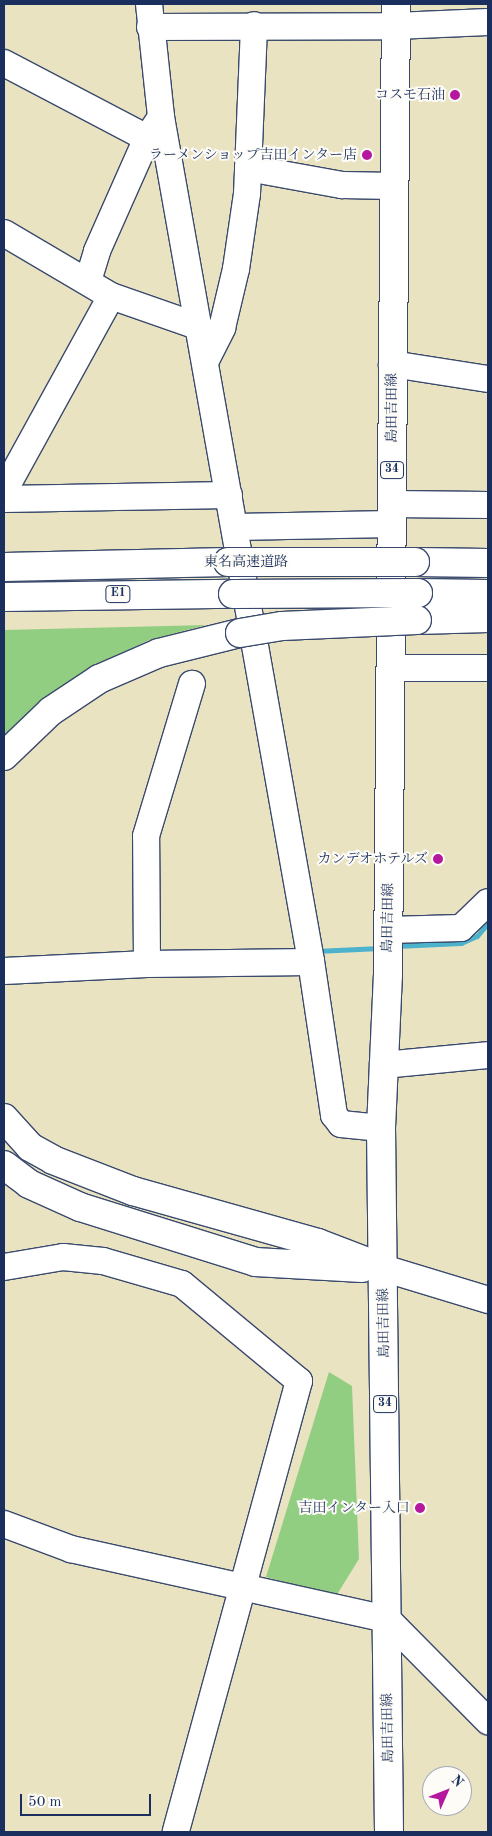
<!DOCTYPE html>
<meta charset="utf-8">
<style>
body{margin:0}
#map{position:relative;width:492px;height:1836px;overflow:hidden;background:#eae3c2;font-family:"Old Standard TT","Noto Serif JP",serif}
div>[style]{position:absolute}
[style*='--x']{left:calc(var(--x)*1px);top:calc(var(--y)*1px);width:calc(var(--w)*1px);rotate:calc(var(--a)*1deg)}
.green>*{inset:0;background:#92ce82}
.stream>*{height:5px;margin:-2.5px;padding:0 2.5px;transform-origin:2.5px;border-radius:2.5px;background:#4db2cc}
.roads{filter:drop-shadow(1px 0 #3a4a6d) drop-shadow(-1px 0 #3a4a6d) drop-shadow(0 1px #3a4a6d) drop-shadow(0 -1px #3a4a6d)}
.minor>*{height:26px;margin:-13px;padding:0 13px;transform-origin:13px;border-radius:13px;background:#fff}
.major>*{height:28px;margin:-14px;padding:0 14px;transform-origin:14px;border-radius:14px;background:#fff}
.highway>*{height:28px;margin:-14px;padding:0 14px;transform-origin:14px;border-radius:14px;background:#fff}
.bridges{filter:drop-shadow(1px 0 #3a4a6d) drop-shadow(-1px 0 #3a4a6d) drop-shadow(0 1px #3a4a6d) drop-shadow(0 -1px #3a4a6d)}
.highway-bridge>*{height:28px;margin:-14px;padding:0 14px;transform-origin:14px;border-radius:14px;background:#fff}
.dots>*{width:14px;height:14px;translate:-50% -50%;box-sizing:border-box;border:2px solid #fdfcf7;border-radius:50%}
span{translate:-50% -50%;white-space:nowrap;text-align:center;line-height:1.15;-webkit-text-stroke:4px #fdfcf7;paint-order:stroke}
.shield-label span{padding:1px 4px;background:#fdfcf7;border:1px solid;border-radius:4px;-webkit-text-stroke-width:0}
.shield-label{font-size:12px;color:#1b2f5e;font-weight:700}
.poi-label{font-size:14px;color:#1b2f5e}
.right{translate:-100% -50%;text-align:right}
.street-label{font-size:14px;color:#1b2f5e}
.frame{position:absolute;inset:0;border:5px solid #1b2f5e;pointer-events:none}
.north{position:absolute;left:422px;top:1766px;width:50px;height:50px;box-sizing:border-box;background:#fdfcf7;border:1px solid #a3aaba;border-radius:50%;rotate:46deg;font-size:14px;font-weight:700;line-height:20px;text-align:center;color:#1b2f5e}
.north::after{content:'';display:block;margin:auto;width:18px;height:22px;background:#b5179e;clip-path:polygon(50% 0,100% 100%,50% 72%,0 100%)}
.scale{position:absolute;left:20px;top:1794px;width:131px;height:22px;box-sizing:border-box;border:2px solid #1b2f5e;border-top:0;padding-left:6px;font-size:15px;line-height:18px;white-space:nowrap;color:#1b2f5e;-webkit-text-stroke:4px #fdfcf7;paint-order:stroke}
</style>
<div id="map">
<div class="green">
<div style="clip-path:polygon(206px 625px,149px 640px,87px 671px,28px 714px,4px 737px,4px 630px)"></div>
<div style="clip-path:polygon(329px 1372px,352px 1386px,359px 1559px,336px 1596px,266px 1577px)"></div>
</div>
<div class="stream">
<div style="--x:396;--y:946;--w:65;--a:-2.6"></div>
<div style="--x:461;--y:943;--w:17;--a:-24"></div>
<div style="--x:477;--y:936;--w:17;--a:-50"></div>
<div style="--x:316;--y:951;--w:64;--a:-2.7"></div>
</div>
<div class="roads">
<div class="minor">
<div style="--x:149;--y:4;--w:114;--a:83.9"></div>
<div style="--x:161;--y:117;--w:857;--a:79.92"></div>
<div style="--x:311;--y:961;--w:156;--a:81.5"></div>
<div style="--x:334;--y:1115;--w:11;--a:52"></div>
<div style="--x:341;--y:1124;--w:40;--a:5.7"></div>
<div style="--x:150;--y:27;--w:245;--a:-0.2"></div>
<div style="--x:395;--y:26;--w:93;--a:-2.5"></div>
<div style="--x:4;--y:63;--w:161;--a:27.7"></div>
<div style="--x:248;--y:168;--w:96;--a:10.3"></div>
<div style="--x:342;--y:185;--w:52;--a:1.1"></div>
<div style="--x:4;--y:233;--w:124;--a:30.5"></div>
<div style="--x:111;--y:296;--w:94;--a:19.2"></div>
<div style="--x:88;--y:281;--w:31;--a:-73"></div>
<div style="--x:97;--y:251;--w:124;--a:-66.1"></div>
<div style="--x:147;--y:138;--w:25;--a:-56"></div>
<div style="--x:206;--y:360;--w:36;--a:-63"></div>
<div style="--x:222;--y:328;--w:61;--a:-76.7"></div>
<div style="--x:236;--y:269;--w:76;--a:-81.7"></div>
<div style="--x:247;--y:194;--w:169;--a:-87.6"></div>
<div style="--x:392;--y:364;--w:97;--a:8.9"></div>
<div style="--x:4;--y:491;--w:222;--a:-61.2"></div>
<div style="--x:4;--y:499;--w:225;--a:-1"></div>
<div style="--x:391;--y:504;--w:97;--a:0.6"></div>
<div style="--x:235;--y:527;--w:157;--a:-1.1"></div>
<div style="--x:390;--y:668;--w:98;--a:0"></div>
<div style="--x:388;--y:930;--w:73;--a:-1.6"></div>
<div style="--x:461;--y:928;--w:37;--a:-44"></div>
<div style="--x:147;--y:964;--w:128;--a:-90.4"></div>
<div style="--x:146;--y:836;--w:159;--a:-73.2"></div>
<div style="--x:4;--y:971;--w:143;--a:-2.8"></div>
<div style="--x:147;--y:964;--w:164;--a:-0.7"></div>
<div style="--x:383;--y:1065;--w:105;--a:-5.4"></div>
<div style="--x:4;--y:1267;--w:60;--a:-9.6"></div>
<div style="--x:63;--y:1257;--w:40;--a:5.7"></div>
<div style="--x:103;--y:1261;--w:82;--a:16.2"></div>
<div style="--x:182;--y:1284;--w:152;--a:39.7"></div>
<div style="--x:299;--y:1381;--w:467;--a:105.3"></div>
<div style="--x:383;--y:1268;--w:110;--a:16.9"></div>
<div style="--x:4;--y:1524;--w:72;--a:20.5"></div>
<div style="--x:71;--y:1549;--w:324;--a:12.5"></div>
<div style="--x:387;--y:1619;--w:144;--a:45.3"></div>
</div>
<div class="major">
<div style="--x:389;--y:1832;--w:704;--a:-90.65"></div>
<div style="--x:381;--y:1128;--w:153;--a:-87.4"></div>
<div style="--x:388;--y:975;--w:971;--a:-89.53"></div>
</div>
<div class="highway">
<div style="--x:415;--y:562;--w:73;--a:0.8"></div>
<div style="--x:4;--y:567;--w:224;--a:-1.3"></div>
<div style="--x:418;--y:593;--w:70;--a:0.8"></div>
<div style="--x:4;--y:597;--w:229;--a:-0.8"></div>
<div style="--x:417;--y:620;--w:71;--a:-1.6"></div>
<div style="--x:4;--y:756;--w:65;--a:-43.8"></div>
<div style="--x:51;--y:711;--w:58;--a:-33.7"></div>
<div style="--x:99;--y:679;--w:65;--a:-23.4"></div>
<div style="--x:159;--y:653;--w:83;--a:-13.9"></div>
<div style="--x:4;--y:1118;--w:39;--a:48"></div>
<div style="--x:30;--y:1147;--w:26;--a:29"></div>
<div style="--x:53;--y:1160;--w:86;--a:21.2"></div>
<div style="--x:133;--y:1191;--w:192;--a:15.7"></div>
<div style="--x:318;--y:1243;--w:70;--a:21"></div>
<div style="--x:4;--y:1165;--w:31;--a:37"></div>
<div style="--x:29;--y:1184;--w:56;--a:24.3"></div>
<div style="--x:80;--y:1207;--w:183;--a:17.4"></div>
<div style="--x:255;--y:1262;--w:107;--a:3.2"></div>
</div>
</div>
<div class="bridges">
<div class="highway-bridge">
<div style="--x:228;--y:562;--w:187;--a:0"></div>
<div style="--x:233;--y:594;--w:185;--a:-0.3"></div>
<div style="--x:240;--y:633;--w:43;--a:-9.5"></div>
<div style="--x:282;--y:626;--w:135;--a:-2.5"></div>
</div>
</div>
<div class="dots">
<div style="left:455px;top:95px;background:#b5179e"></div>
<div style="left:367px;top:155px;background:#b5179e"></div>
<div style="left:438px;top:859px;background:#b5179e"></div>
<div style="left:420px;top:1508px;background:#b5179e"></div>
</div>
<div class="shield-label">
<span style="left:392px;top:470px">34</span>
<span style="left:118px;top:594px">E1</span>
<span style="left:385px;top:1404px">34</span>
</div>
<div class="poi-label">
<span class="right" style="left:445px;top:95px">コスモ石油</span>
<span class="right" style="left:357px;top:155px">ラーメンショップ吉田インター店</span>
<span class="right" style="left:428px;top:859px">カンデオホテルズ</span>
<span class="right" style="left:410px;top:1508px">吉田インター入口</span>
</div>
<div class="street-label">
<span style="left:392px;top:408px;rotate:-90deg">島田吉田線</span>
<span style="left:246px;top:562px">東名高速道路</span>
<span style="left:388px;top:918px;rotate:-89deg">島田吉田線</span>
<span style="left:384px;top:1323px;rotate:-91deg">島田吉田線</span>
<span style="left:388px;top:1728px;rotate:-91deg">島田吉田線</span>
</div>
<div class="frame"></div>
<div class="north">N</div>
<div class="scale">50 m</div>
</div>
